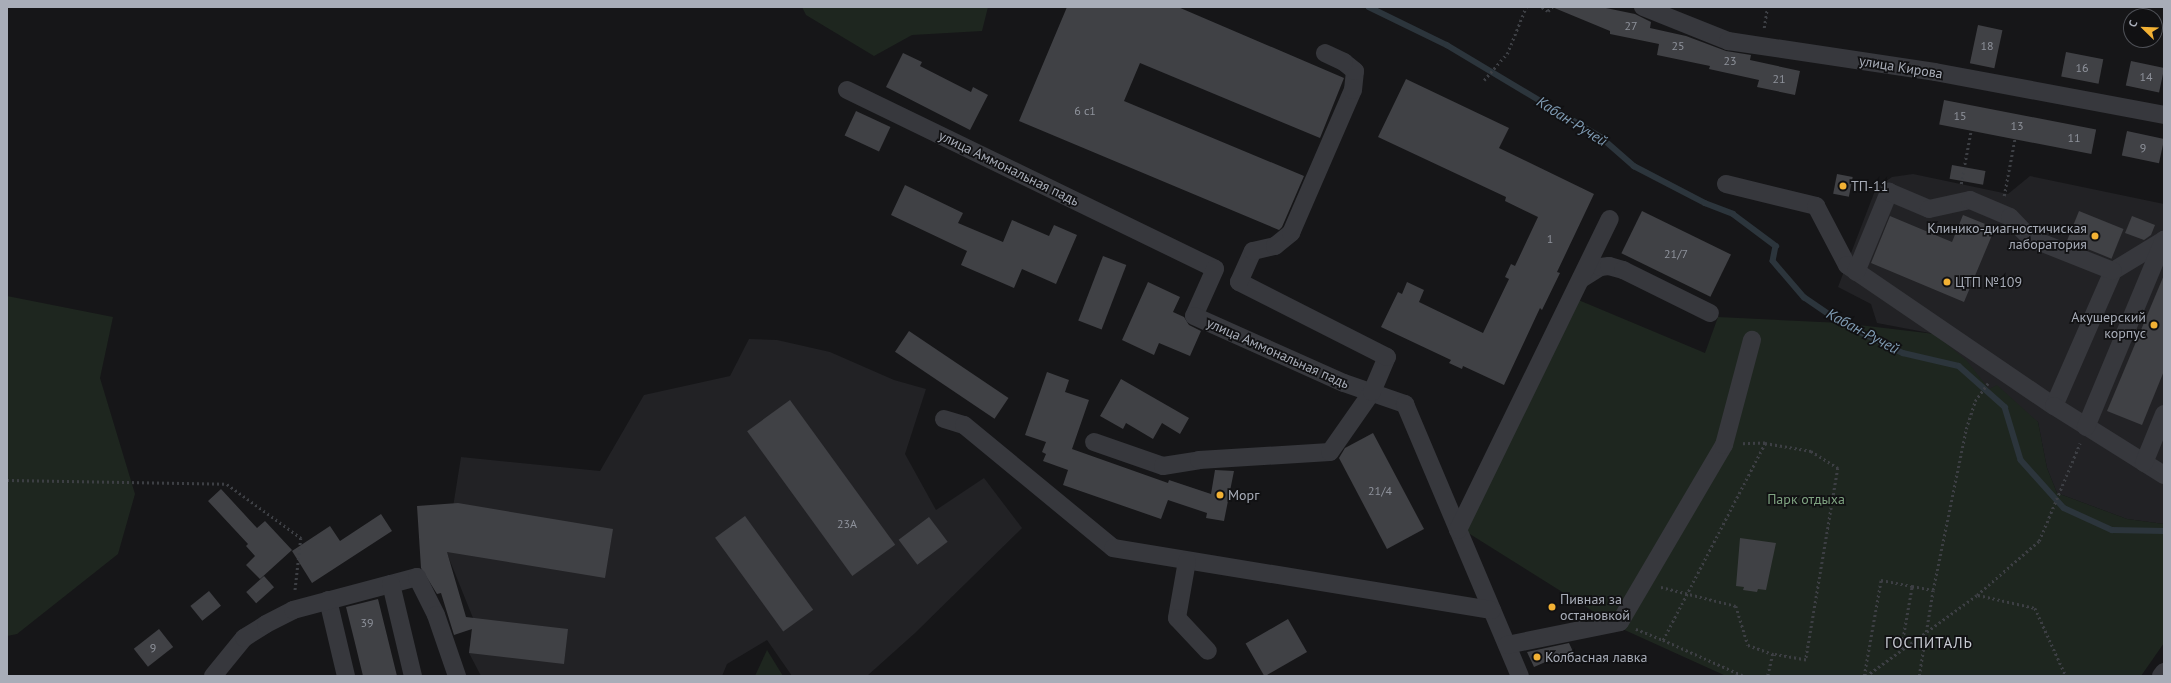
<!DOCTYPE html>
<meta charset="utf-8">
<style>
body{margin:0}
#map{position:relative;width:2171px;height:683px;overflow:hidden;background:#161618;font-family:"PT Sans",sans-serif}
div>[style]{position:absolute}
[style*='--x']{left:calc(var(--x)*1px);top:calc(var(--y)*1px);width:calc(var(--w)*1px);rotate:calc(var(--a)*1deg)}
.built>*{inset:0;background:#222225}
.green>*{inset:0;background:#1e261f}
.stream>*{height:5.5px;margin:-2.75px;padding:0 2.75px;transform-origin:2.75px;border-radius:2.75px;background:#2c353c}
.building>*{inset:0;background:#404145;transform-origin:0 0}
.path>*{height:2.5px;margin-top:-1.25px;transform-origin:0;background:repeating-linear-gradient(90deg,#3d3f44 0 2px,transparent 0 5px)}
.minor>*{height:18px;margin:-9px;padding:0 9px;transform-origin:9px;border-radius:9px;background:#37383d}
.dots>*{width:11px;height:11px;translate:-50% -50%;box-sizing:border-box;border:2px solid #111113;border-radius:50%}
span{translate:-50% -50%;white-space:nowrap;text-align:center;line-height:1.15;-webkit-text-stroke:3.5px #111113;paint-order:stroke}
.number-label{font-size:12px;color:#8e929b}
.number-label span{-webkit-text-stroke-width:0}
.street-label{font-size:14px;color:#a8adb8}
.poi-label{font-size:14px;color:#a8adb8}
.left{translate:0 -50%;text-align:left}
.right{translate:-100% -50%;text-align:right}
.park-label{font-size:14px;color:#7fa381}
.water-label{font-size:15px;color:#7f9bb3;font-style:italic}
.neighbourhood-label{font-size:15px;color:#c9ccd4;letter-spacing:1px}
.frame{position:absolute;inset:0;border:8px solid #a8adb8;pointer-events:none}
.north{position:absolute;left:2123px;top:8px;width:40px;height:40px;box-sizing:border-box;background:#111113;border:1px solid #4d4f55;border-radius:50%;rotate:293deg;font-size:11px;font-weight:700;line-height:16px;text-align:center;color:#a8adb8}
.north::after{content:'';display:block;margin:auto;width:14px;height:18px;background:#f2b134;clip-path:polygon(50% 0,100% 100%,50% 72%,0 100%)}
</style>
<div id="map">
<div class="built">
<div style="clip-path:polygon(1913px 174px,2008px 194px,2030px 176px,2164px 204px,2164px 524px,2127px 519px,2057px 493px,2047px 468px,2038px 422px,1989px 389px,1935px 334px,1877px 323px,1871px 304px,1838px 287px,1876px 188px,1892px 177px)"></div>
<div style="clip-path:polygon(749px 339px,777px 340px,830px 352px,894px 380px,926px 389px,905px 454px,936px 510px,984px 478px,1022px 528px,915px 633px,867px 676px,792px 676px,767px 640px,727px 664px,722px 676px,481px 676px,469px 653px,473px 618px,446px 551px,461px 457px,600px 471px,644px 395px,730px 376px)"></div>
</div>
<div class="green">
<div style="clip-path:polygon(802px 7px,988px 7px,982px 31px,912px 35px,874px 56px,806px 15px)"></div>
<div style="clip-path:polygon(7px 296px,113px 317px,100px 378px,135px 494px,118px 554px,17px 634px,7px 636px)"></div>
<div style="clip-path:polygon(1576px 299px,1705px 353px,1718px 317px,1842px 323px,1935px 334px,1967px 361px,1989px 389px,1997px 385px,2038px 422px,2047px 468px,2057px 493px,2127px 519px,2164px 524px,2164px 643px,2141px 676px,1726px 676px,1618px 627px,1465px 531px)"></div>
<div style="clip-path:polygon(767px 650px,783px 676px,755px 676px)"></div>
</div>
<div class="stream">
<div style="--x:1369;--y:7;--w:87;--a:26"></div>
<div style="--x:1447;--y:45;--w:179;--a:30.9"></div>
<div style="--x:1601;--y:137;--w:44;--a:41.3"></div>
<div style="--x:1634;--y:166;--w:80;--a:27.5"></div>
<div style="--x:1705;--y:203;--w:30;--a:21"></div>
<div style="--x:1733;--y:214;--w:54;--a:36.7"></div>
<div style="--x:1776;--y:246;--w:15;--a:101"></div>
<div style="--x:1773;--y:261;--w:48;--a:49.3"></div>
<div style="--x:1804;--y:297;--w:46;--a:34.4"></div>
<div style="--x:1842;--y:323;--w:68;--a:26.2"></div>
<div style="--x:1903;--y:353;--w:57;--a:13.1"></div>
<div style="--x:1959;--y:366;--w:62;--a:41.7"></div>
<div style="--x:2005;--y:407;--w:55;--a:73.2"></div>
<div style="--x:2021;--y:460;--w:64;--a:48.1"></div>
<div style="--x:2064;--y:508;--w:53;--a:24.6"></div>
<div style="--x:2112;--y:530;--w:52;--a:1.1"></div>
</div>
<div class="building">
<div style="clip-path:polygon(1067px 7px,1178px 7px,1344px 78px,1320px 138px,1140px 63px,1124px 101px,1304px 176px,1282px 227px,1279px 230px,1019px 121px)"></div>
<div style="clip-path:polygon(1552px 7px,1601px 7px,1635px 14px,1651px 22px,1650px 28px,1686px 36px,1726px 51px,1751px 55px,1750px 60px,1800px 71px,1795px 95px,1757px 87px,1759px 80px,1709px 69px,1710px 66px,1657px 55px,1659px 44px,1610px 34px,1610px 31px)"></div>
<div style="left:1978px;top:25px;width:25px;height:39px;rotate:12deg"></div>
<div style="left:2066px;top:52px;width:38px;height:25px;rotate:11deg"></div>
<div style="clip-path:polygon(903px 53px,922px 62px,920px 66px,971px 92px,973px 87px,988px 95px,970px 130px,886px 87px)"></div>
<div style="left:2131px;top:61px;width:34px;height:25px;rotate:12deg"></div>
<div style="clip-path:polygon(1406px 79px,1509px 128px,1499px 148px,1594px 194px,1557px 272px,1560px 273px,1542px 310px,1540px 308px,1504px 385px,1463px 366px,1462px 369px,1449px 363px,1451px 360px,1381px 327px,1398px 292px,1402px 294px,1407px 282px,1424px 290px,1419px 302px,1483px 333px,1509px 279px,1505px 277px,1511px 264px,1515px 266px,1538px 217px,1505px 201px,1506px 197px,1378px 137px)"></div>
<div style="left:1944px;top:100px;width:155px;height:25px;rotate:11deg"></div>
<div style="left:856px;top:111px;width:38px;height:27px;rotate:25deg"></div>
<div style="left:2127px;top:131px;width:38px;height:25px;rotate:12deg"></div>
<div style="left:1952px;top:165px;width:34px;height:14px;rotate:10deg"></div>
<div style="left:1837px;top:174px;width:16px;height:20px;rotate:11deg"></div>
<div style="clip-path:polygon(905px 185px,963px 213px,958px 223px,1003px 242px,1012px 220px,1049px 236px,1054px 225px,1077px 235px,1056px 284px,1022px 269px,1014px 288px,961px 265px,967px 251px,891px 215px)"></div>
<div style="left:1642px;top:211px;width:99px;height:47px;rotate:26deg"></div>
<div style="left:2079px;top:211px;width:48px;height:32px;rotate:22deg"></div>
<div style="clip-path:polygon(1963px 215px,1995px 228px,1964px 302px,1871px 263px,1890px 216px,1952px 242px)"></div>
<div style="clip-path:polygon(2132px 216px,2155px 225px,2151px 235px,2144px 240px,2125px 233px)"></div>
<div style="left:1103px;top:256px;width:25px;height:69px;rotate:21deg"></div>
<div style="clip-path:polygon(2164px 275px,2164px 371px,2142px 425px,2107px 411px)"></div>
<div style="clip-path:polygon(1148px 282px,1180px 297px,1173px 312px,1184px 317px,1189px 325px,1201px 331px,1190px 356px,1159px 343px,1154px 355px,1122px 340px)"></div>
<div style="left:909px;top:331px;width:120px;height:25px;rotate:34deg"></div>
<div style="clip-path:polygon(1047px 372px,1069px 380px,1065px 392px,1089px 400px,1072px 449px,1168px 483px,1169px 480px,1211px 494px,1215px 470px,1234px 471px,1224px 521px,1206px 518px,1207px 513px,1168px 500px,1161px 519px,1063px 485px,1068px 470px,1043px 461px,1046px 454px,1042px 452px,1046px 442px,1025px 435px)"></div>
<div style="clip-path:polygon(1121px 379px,1189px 418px,1180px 434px,1162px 423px,1153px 439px,1126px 423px,1123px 429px,1100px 416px)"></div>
<div style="left:790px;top:400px;width:179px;height:53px;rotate:54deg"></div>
<div style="clip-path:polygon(1373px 433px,1424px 529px,1387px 549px,1339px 458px,1345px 448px)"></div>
<div style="clip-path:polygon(221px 489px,257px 528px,265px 521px,292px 550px,260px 579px,246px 565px,255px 556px,246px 546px,248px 544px,208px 501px)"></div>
<div style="clip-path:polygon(458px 503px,613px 529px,605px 578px,447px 552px,466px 617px,568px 629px,564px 664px,469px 653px,472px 629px,454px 635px,441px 593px,437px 594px,421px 568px,417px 506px)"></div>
<div style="clip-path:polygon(381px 514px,392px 531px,312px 583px,292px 551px,330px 526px,340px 541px)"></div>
<div style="left:745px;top:516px;width:116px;height:37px;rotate:54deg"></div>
<div style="left:929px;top:517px;width:31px;height:38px;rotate:53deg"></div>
<div style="clip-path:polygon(1740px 538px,1776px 543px,1766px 590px,1758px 589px,1757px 592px,1743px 590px,1744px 587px,1736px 586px)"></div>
<div style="left:264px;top:576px;width:15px;height:24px;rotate:48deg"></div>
<div style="left:209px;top:591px;width:19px;height:24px;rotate:51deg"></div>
<div style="clip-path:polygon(378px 599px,397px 676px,363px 676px,354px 639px,346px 607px)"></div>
<div style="left:1288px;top:619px;width:38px;height:49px;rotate:60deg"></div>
<div style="left:159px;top:629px;width:23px;height:32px;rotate:52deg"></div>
<div style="clip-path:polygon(1569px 643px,1576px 658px,1564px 664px,1559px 656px,1534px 667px,1527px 652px)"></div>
</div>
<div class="path">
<div style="--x:1542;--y:7;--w:7;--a:34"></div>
<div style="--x:1548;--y:11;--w:6;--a:-45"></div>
<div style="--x:1764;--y:28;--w:19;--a:-81"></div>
<div style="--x:1484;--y:80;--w:35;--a:-49"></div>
<div style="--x:1507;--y:54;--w:51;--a:-68"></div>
<div style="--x:1961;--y:184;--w:55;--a:-79.5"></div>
<div style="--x:2004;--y:196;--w:59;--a:-79.3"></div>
<div style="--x:1765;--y:443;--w:47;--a:9.9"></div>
<div style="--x:1811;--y:451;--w:32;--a:32"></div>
<div style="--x:1838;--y:468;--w:195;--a:99.5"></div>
<div style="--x:1806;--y:660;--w:34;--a:-170"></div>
<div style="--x:1773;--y:654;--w:23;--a:103"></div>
<div style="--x:7;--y:480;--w:220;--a:1"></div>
<div style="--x:227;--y:484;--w:92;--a:36.1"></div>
<div style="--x:301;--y:538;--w:54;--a:96.3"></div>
<div style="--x:1661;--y:587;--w:77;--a:14.2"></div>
<div style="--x:1736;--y:606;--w:41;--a:72.9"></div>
<div style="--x:1748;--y:645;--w:27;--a:20"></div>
<div style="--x:1978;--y:595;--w:58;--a:12.8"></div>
<div style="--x:2035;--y:608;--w:75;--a:65.5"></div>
<div style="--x:1636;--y:629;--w:29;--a:22"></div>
<div style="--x:1663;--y:640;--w:222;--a:-62.6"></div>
<div style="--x:1765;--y:443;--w:23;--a:178"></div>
<div style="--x:1663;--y:640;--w:89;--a:24"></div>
<div style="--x:1901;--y:649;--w:64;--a:-80.1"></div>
<div style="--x:1912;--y:586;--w:21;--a:11"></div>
<div style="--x:1864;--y:676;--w:97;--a:-80"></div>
<div style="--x:1881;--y:580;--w:32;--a:11"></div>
<div style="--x:1866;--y:676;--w:137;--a:-36.1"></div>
<div style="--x:1977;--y:595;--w:82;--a:-41.1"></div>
<div style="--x:2039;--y:541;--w:106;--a:-67.3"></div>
<div style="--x:1919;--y:676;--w:87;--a:-80.8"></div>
<div style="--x:1933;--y:590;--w:164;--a:-78.4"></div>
<div style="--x:1966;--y:429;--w:29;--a:-72"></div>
<div style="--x:1975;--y:401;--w:22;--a:-54"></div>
</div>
<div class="minor">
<div style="--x:1643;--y:7;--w:92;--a:21.8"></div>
<div style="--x:1728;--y:41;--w:209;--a:8.5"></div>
<div style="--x:1935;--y:72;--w:233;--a:10.6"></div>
<div style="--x:847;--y:90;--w:409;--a:25.9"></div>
<div style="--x:1215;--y:269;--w:51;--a:114.1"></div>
<div style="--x:1194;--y:316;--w:164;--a:24.1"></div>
<div style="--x:1344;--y:383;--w:65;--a:19"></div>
<div style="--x:1405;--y:404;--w:295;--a:67.1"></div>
<div style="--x:1726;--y:184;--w:93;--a:13.7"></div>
<div style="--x:1816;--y:206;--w:67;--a:62.3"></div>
<div style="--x:1847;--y:265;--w:250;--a:34.3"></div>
<div style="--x:2164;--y:240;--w:60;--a:148.7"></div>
<div style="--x:2113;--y:271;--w:147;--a:113.6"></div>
<div style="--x:2054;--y:406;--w:130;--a:32.1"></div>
<div style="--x:1856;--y:272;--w:87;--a:-67.6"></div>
<div style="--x:1889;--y:192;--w:43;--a:23"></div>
<div style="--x:1929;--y:209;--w:42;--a:-12.4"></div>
<div style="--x:1970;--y:200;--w:43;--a:23"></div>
<div style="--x:2010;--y:217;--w:29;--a:46"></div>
<div style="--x:2030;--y:238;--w:89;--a:21.7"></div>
<div style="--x:1581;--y:279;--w:22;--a:-32"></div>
<div style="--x:1600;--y:267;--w:9;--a:-6"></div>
<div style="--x:1609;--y:266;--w:15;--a:16"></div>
<div style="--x:1623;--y:270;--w:97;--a:26.3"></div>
<div style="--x:944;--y:419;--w:21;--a:17"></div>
<div style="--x:964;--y:425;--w:193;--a:39.5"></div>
<div style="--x:1113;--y:548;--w:384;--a:9.3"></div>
<div style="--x:2086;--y:427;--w:203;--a:-67.4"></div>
<div style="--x:1094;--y:442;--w:73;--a:19.2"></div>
<div style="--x:1163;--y:466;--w:36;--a:-9"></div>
<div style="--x:1199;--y:460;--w:131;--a:-3.5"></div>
<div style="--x:1330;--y:452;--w:73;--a:-55"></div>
<div style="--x:1372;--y:392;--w:38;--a:-67"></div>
<div style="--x:1387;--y:357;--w:166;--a:-153.1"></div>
<div style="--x:1239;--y:282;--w:34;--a:-66"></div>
<div style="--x:1253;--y:251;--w:23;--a:-13"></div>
<div style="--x:1275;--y:246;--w:21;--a:-39"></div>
<div style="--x:1291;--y:233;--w:156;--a:-66.6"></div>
<div style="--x:1353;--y:90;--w:19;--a:-84"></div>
<div style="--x:1355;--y:71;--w:14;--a:-141"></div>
<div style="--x:1344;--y:62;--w:21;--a:-155"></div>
<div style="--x:2144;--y:463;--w:53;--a:-67.8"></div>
<div style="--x:1458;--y:530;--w:346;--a:-64"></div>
<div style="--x:1187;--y:561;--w:58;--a:100"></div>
<div style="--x:1177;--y:618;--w:45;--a:46.8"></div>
<div style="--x:391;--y:584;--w:27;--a:-15"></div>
<div style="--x:417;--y:577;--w:42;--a:63.4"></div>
<div style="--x:436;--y:615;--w:65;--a:71"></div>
<div style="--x:328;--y:600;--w:78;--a:76.7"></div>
<div style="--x:1507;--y:645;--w:115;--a:-11.5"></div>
<div style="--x:1620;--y:622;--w:205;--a:-59.6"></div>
<div style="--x:1724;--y:445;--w:109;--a:-75.1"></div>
<div style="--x:213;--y:676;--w:49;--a:-50.8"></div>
<div style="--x:244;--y:638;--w:26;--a:-32"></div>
<div style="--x:266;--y:624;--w:30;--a:-27"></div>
<div style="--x:293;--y:610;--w:101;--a:-14.9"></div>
<div style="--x:391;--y:584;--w:95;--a:76.6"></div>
<div style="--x:2161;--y:676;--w:5;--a:-53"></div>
</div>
<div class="dots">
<div style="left:1843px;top:186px;background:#f2b134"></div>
<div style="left:2095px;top:236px;background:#f2b134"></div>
<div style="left:1947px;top:282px;background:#f2b134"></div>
<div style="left:2154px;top:325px;background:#f2b134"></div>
<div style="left:1220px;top:495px;background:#f2b134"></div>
<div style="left:1552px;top:607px;background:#f2b134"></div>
<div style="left:1537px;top:657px;background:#f2b134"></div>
</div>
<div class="number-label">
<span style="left:1631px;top:26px">27</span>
<span style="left:1678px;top:46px">25</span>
<span style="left:1987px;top:46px">18</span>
<span style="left:1730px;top:61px">23</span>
<span style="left:2082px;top:68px">16</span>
<span style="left:2146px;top:77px">14</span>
<span style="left:1779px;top:79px">21</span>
<span style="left:1085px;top:111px">6 с1</span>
<span style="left:1960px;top:116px">15</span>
<span style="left:2017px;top:126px">13</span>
<span style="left:2074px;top:138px">11</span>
<span style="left:2143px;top:148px">9</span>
<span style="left:1550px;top:239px">1</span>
<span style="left:1676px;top:254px">21/7</span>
<span style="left:1380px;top:491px">21/4</span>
<span style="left:847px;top:524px">23А</span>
<span style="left:367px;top:623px">39</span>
<span style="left:153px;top:648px">9</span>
</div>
<div class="street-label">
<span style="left:1901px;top:67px;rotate:9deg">улица Кирова</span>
<span style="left:1009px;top:168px;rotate:26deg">улица Аммональная падь</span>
<span style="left:1278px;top:353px;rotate:24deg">улица Аммональная падь</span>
</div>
<div class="poi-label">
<span class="left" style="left:1851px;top:186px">ТП-11</span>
<span class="right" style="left:2087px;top:236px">Клинико-диагностичиская<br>лаборатория</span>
<span class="left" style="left:1955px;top:282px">ЦТП №109</span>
<span class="right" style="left:2146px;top:325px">Акушерский<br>корпус</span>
<span class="left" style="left:1228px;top:495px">Морг</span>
<span class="left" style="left:1560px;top:607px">Пивная за<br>остановкой</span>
<span class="left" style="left:1545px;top:657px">Колбасная лавка</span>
</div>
<div class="park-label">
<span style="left:1806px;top:499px">Парк отдыха</span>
</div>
<div class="water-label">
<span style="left:1572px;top:121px;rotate:32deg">Кабан-Ручей</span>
<span style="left:1863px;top:331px;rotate:28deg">Кабан-Ручей</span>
</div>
<div class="neighbourhood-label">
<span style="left:1929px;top:643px">ГОСПИТАЛЬ</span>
</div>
<div class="frame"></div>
<div class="north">С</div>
</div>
